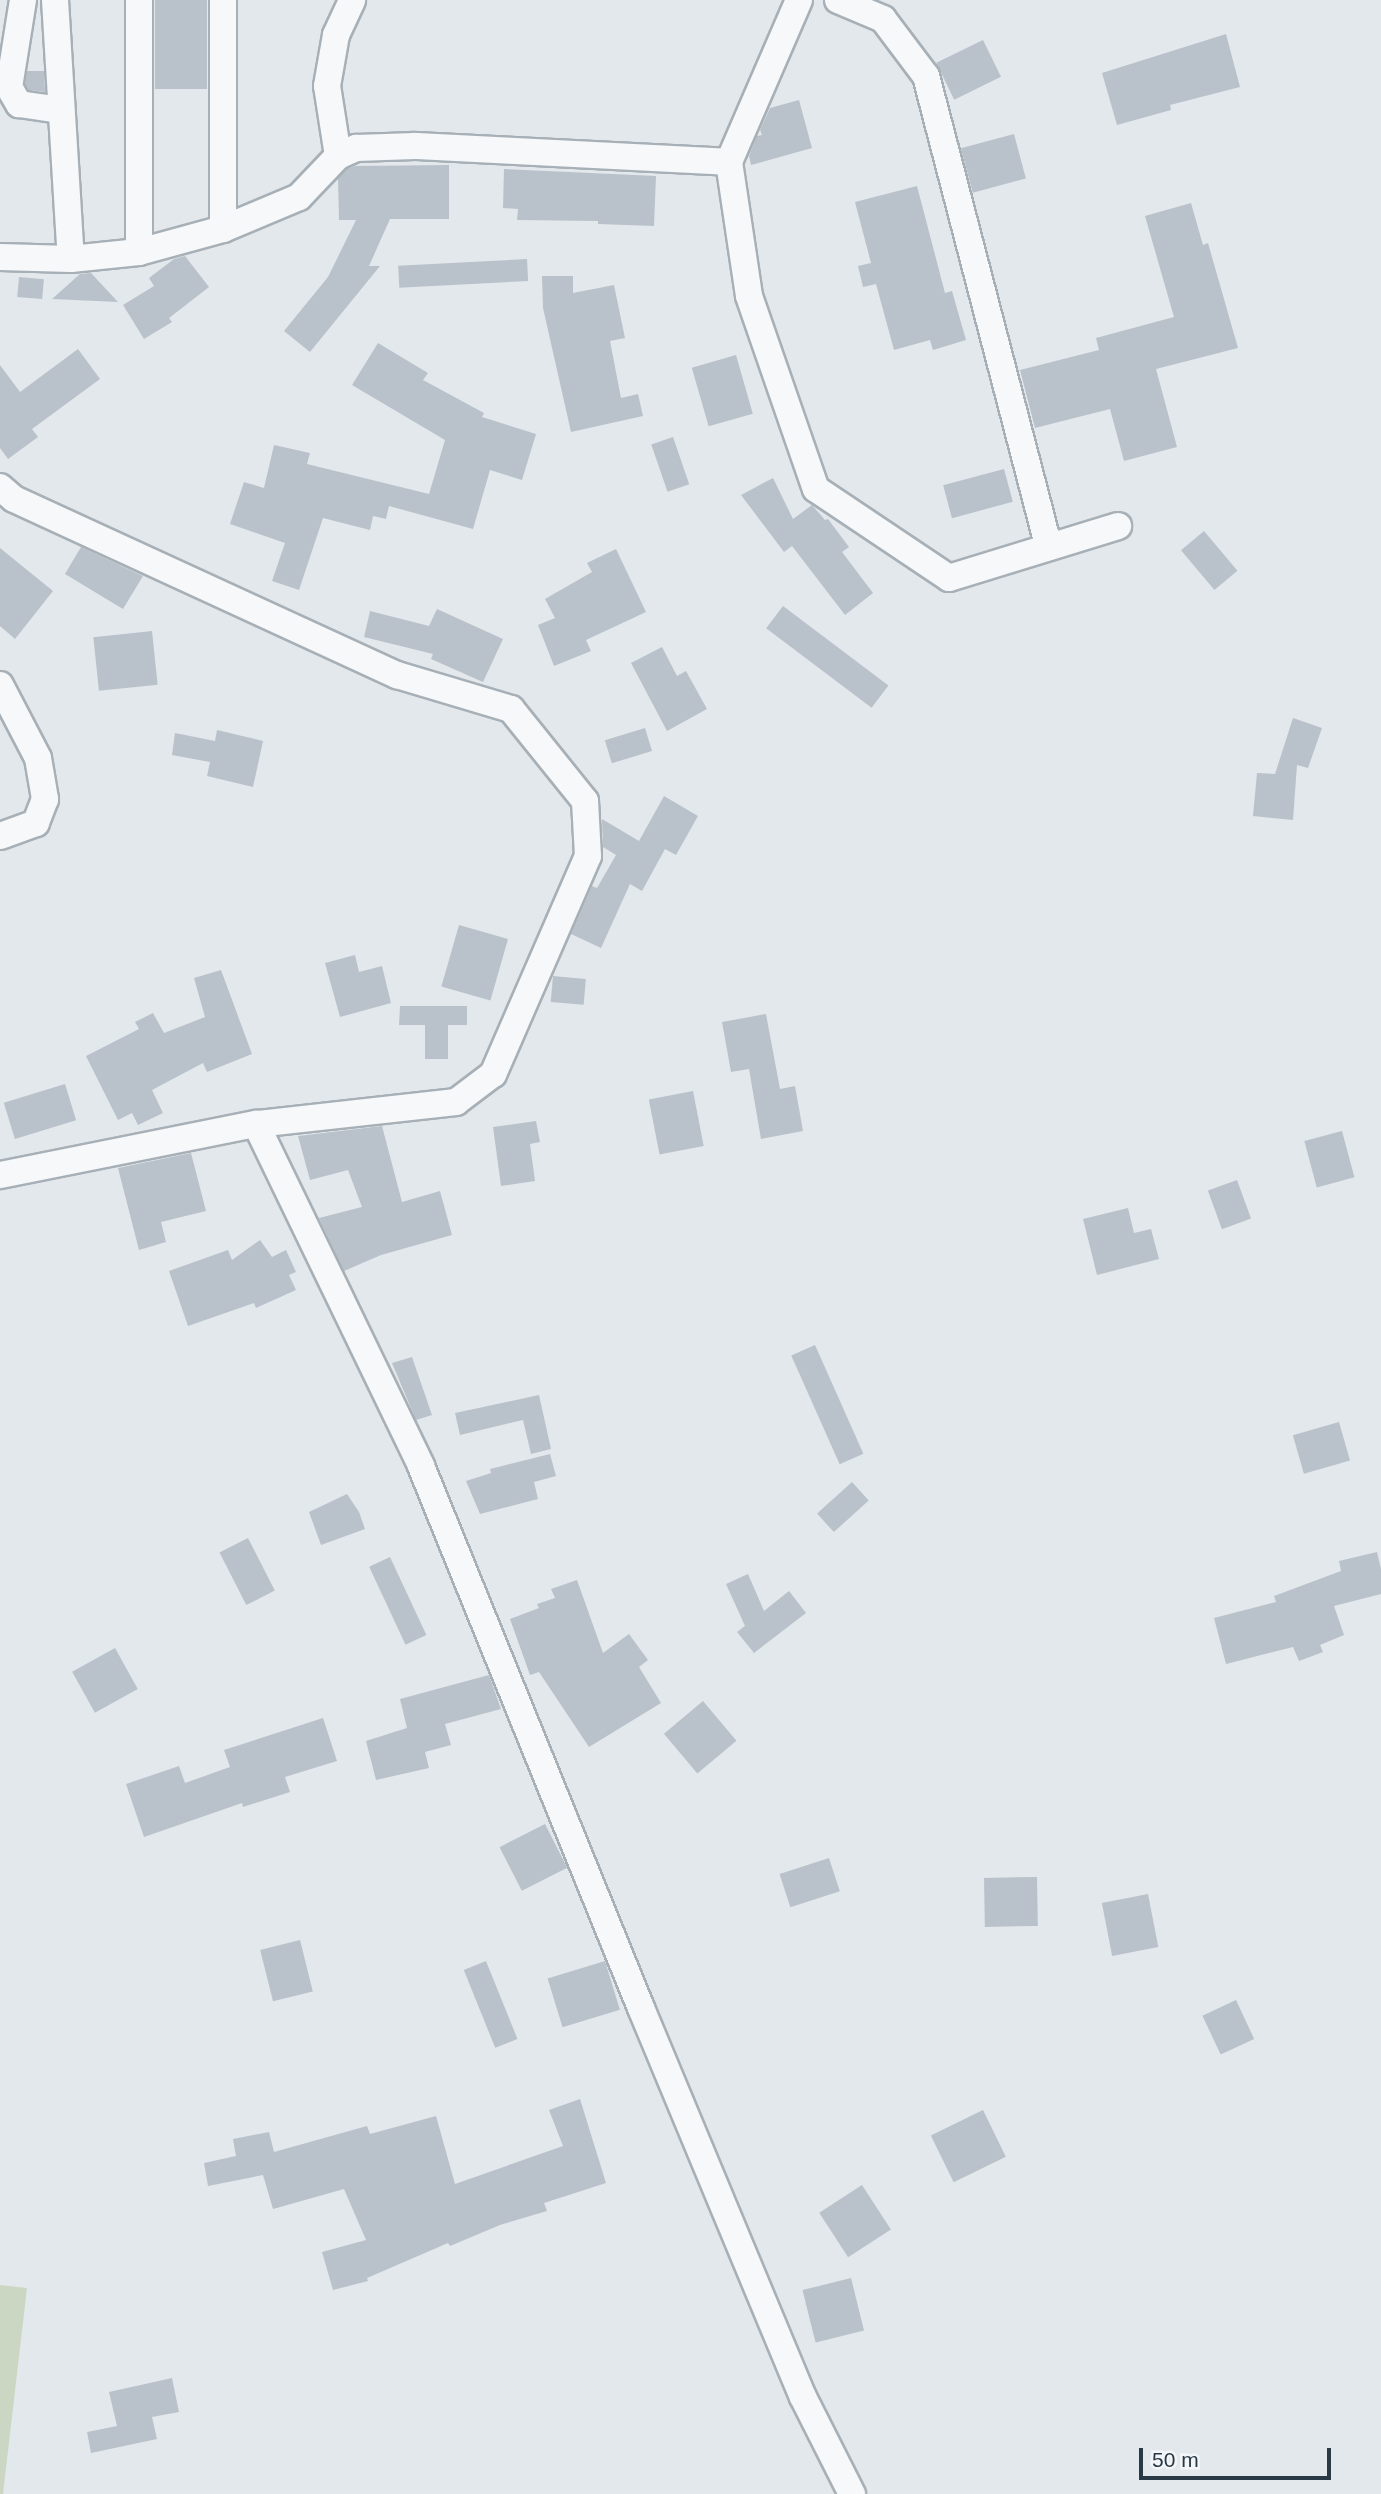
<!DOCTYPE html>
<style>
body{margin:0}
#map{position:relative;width:1381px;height:2494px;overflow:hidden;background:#e3e8ec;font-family:Arial,sans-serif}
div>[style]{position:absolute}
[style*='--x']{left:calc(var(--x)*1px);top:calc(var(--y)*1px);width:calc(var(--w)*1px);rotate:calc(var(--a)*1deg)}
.green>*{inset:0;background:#ccd7c3}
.building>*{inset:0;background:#b9c2ca;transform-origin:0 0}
.roads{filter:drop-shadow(2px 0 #a7b0b7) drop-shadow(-2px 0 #a7b0b7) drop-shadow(0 2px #a7b0b7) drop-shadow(0 -2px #a7b0b7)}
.street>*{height:26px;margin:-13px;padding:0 13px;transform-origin:13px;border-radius:13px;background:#f6f8fa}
span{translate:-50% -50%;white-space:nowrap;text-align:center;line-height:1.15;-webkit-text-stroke:6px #f3f6f9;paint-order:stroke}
.scale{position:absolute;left:1139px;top:2448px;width:192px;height:32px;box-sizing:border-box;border:4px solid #293946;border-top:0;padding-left:9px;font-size:21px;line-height:24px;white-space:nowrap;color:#293946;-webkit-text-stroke:5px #f3f6f9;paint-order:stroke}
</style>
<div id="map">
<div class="green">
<div style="clip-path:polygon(0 2285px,27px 2288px,3px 2494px,0 2494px)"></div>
</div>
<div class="building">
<div style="left:155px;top:0;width:52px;height:89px"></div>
<div style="clip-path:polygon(1226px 34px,1240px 87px,1170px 105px,1171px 110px,1117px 125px,1102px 73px)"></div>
<div style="left:983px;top:40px;width:41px;height:52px;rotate:64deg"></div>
<div style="clip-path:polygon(27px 71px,44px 71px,45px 92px,29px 90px,25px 84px)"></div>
<div style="clip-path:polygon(799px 100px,812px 148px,751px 165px,749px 156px,757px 136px,762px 135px,760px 130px,770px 108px)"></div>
<div style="left:1014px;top:134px;width:46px;height:55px;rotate:75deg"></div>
<div style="clip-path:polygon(449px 165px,449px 219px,390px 219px,369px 266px,380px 266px,310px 352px,284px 331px,328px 277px,356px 220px,339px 220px,338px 178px,347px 169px,355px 166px)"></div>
<div style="clip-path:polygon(504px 169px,656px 176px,654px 226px,598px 224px,598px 221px,517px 220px,518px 209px,503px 208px)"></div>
<div style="clip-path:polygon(917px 186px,945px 293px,952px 291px,966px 340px,933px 350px,930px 340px,894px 350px,876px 284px,863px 287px,858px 266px,871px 263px,855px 202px)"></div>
<div style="clip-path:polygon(1191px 203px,1203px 245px,1208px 243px,1238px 348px,1156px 369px,1177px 447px,1124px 461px,1110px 409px,1035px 428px,1020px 370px,1099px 350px,1096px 338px,1174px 317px,1145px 216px)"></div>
<div style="clip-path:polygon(185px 256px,209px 287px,169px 318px,172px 322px,144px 339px,123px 305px,154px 286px,149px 278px,174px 259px)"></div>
<div style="left:527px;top:259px;width:22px;height:129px;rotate:87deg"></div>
<div style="clip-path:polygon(91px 273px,118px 302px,52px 299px,80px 274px)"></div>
<div style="clip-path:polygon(542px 276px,573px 276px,573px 293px,614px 285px,625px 338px,610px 341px,621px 398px,638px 394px,643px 416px,571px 432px,543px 308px)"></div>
<div style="left:19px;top:277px;width:25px;height:20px;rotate:5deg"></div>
<div style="clip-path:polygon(378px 343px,428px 373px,423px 380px,484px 413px,482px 417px,536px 434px,522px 480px,490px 470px,473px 529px,389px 506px,386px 519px,373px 516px,370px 530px,323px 518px,299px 590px,272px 581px,285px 543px,230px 524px,244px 482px,264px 488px,274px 445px,310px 453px,307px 464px,429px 494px,445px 440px,352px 385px)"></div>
<div style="clip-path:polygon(78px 349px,100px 379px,32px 429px,38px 437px,8px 459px,0 448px,0 365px,20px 392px)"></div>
<div style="left:736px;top:355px;width:61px;height:46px;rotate:74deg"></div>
<div style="left:673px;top:437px;width:50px;height:23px;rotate:71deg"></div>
<div style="left:1004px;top:469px;width:34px;height:63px;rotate:75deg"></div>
<div style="clip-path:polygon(773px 478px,793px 519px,812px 505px,825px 520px,828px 519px,849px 547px,842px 552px,873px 593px,845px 615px,792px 546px,784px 552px,741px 495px)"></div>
<div style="left:1204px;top:531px;width:52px;height:30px;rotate:50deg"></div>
<div style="clip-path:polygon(81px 547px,143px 576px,123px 609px,65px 574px)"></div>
<div style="clip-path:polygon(0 548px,53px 591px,15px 639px,0 626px)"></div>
<div style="clip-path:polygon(616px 549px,646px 612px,586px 640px,591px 651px,554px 666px,538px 625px,555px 618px,545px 599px,592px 572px,587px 563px)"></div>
<div style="left:783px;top:606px;width:132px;height:28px;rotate:37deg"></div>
<div style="clip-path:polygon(437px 609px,503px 639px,483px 682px,431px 659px,433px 654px,364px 637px,370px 611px,429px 626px)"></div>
<div style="left:152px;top:631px;width:54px;height:59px;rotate:84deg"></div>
<div style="clip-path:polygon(662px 647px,677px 676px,686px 671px,707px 709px,667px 731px,631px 663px)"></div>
<div style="clip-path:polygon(1293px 718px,1322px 728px,1308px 768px,1297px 765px,1293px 820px,1253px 816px,1257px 773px,1275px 774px)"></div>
<div style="left:645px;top:728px;width:24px;height:42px;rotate:73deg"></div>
<div style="clip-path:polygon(217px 730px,263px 741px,253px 787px,207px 776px,210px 762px,172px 755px,175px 733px,215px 741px)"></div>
<div style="clip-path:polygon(664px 796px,698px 816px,676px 855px,665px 849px,642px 891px,630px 884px,601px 948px,571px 934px,592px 886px,597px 888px,616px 855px,603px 847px,602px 819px,639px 841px)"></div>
<div style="left:459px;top:925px;width:51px;height:64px;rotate:16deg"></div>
<div style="clip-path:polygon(355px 955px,359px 972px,382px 966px,391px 1003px,340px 1017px,325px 963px)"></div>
<div style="clip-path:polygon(221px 970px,252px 1054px,207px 1072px,203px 1063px,152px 1090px,163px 1113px,138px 1125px,132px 1113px,118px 1120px,86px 1056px,139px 1029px,135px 1022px,153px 1013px,164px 1033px,205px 1017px,194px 978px)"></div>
<div style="left:553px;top:976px;width:33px;height:26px;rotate:5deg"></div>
<div style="clip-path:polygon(400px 1006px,467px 1006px,467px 1025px,448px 1025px,448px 1059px,425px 1059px,425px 1025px,399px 1025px)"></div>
<div style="clip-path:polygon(766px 1014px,780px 1089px,795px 1086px,803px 1131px,761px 1139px,749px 1069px,731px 1072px,722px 1022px)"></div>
<div style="left:65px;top:1084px;width:38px;height:64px;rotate:73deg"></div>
<div style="left:693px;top:1091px;width:56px;height:45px;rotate:79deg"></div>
<div style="clip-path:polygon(536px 1121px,540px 1142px,530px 1144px,535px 1181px,501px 1186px,493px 1127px)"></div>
<div style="clip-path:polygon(382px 1126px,402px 1202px,440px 1191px,452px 1235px,381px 1255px,344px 1271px,319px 1218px,362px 1207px,348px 1170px,310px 1180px,298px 1136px)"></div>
<div style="left:1342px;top:1131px;width:48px;height:39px;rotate:75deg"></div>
<div style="clip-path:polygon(191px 1153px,206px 1211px,161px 1222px,166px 1242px,139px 1250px,118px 1168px)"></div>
<div style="left:1237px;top:1180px;width:41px;height:31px;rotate:70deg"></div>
<div style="clip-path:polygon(1128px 1208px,1134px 1233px,1151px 1229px,1159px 1259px,1097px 1275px,1083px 1219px)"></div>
<div style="clip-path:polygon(260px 1240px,272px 1257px,286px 1250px,296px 1272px,289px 1275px,296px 1290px,256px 1308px,254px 1303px,188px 1326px,169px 1271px,228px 1250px,232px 1260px)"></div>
<div style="left:815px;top:1345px;width:119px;height:26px;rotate:66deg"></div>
<div style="clip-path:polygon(412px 1357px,432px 1415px,416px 1420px,392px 1363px)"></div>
<div style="clip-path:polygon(539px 1395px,551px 1449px,531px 1454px,523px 1420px,460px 1435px,455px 1413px)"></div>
<div style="left:1339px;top:1422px;width:40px;height:48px;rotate:74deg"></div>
<div style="clip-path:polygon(550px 1454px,556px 1476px,534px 1482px,538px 1499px,480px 1514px,466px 1481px,491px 1473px,490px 1469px)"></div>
<div style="left:852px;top:1482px;width:25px;height:47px;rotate:48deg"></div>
<div style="clip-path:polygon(347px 1494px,359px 1512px,365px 1529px,321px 1545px,309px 1512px)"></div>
<div style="left:248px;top:1538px;width:59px;height:32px;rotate:63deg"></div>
<div style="clip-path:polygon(1377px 1552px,1381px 1569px,1381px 1594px,1334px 1606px,1344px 1635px,1320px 1645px,1323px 1652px,1299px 1661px,1293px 1647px,1226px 1664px,1214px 1618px,1276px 1602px,1274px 1596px,1341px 1571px,1339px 1561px)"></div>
<div style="left:390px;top:1557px;width:86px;height:23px;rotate:65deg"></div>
<div style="clip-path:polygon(748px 1574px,764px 1611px,789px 1591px,806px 1613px,754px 1653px,737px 1632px,745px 1626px,726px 1584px)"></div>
<div style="clip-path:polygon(577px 1580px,603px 1653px,629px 1634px,648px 1660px,639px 1667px,661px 1703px,589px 1747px,539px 1672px,530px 1675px,510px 1619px,539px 1608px,537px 1604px,555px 1598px,551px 1589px)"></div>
<div style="left:115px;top:1648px;width:47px;height:49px;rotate:61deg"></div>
<div style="clip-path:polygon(489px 1675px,501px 1709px,445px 1724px,451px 1745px,425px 1752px,429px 1768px,376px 1780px,366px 1741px,407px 1728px,400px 1699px)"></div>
<div style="left:703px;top:1701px;width:52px;height:51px;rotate:50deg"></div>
<div style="clip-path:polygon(323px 1718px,337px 1761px,285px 1777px,290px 1792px,243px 1807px,242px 1803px,144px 1837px,126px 1784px,179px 1766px,185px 1783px,230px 1767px,224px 1750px)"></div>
<div style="left:545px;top:1824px;width:49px;height:51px;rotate:63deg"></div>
<div style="left:829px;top:1858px;width:35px;height:52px;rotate:72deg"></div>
<div style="left:1037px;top:1877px;width:49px;height:53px;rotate:89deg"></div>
<div style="left:1148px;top:1894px;width:54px;height:47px;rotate:79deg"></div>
<div style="left:300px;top:1940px;width:53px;height:41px;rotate:76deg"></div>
<div style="left:486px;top:1961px;width:84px;height:24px;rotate:68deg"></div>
<div style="left:605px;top:1961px;width:51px;height:60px;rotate:73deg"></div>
<div style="left:1236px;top:2000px;width:43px;height:37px;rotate:65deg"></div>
<div style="clip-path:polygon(580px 2099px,606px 2183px,544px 2203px,547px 2211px,500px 2225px,450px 2246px,448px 2243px,367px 2278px,368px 2281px,333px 2290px,322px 2252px,366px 2240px,344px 2189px,273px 2209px,263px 2175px,208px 2186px,204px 2163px,236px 2156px,233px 2139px,269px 2132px,274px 2152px,367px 2126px,370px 2134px,436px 2116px,455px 2184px,563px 2146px,549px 2110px)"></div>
<div style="left:983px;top:2110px;width:52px;height:58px;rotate:64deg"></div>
<div style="left:862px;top:2185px;width:53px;height:51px;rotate:57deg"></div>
<div style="left:851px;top:2278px;width:54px;height:50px;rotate:76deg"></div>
<div style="clip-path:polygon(172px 2378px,179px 2412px,152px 2417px,157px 2439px,91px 2453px,87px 2432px,117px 2426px,109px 2392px)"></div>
</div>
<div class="roads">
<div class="street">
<div style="--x:23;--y:0;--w:88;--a:99.1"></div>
<div style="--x:9;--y:87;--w:20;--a:60"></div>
<div style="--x:19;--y:104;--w:41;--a:8.3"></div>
<div style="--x:55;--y:0;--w:259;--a:86.5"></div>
<div style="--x:139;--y:0;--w:252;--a:90"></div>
<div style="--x:223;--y:0;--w:229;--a:90"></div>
<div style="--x:799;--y:0;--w:176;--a:113.4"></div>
<div style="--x:729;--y:162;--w:135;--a:81.5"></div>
<div style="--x:749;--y:296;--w:204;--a:70.9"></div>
<div style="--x:816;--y:489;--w:160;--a:33.8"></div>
<div style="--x:949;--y:578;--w:177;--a:-17.1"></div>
<div style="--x:838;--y:0;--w:49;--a:22.9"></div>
<div style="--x:883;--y:19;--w:71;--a:53"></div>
<div style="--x:926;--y:76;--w:487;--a:75.4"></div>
<div style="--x:338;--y:156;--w:71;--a:-98.9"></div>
<div style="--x:327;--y:86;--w:52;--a:-80"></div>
<div style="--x:336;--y:35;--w:38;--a:-65"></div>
<div style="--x:0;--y:257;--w:71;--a:1.6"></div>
<div style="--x:71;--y:259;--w:68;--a:-5.9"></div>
<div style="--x:139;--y:252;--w:87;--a:-15.3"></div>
<div style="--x:223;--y:229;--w:82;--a:-22.8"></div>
<div style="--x:299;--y:197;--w:57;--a:-46.4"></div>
<div style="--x:338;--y:156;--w:20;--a:-24"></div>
<div style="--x:356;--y:148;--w:59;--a:-1.9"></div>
<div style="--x:415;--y:146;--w:314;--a:2.9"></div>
<div style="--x:0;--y:487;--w:18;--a:41"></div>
<div style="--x:14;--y:499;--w:422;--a:24.7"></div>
<div style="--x:397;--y:675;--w:119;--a:16.6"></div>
<div style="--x:511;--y:709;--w:118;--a:51.2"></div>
<div style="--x:585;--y:801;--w:55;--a:86.9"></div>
<div style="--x:588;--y:856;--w:238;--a:113.5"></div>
<div style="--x:493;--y:1074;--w:46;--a:142.9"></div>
<div style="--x:456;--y:1102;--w:201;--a:173.7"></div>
<div style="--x:0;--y:685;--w:82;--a:62.5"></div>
<div style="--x:38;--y:758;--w:42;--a:80.3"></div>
<div style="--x:45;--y:799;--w:26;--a:111"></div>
<div style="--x:36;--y:823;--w:38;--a:160"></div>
<div style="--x:0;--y:1175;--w:261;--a:-11.3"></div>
<div style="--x:256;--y:1124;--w:380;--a:64.2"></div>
<div style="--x:421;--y:1466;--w:585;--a:67.91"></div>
<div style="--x:641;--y:2008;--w:421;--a:67.4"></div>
<div style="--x:803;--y:2397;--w:109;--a:63.2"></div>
</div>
</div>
<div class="scale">50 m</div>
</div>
